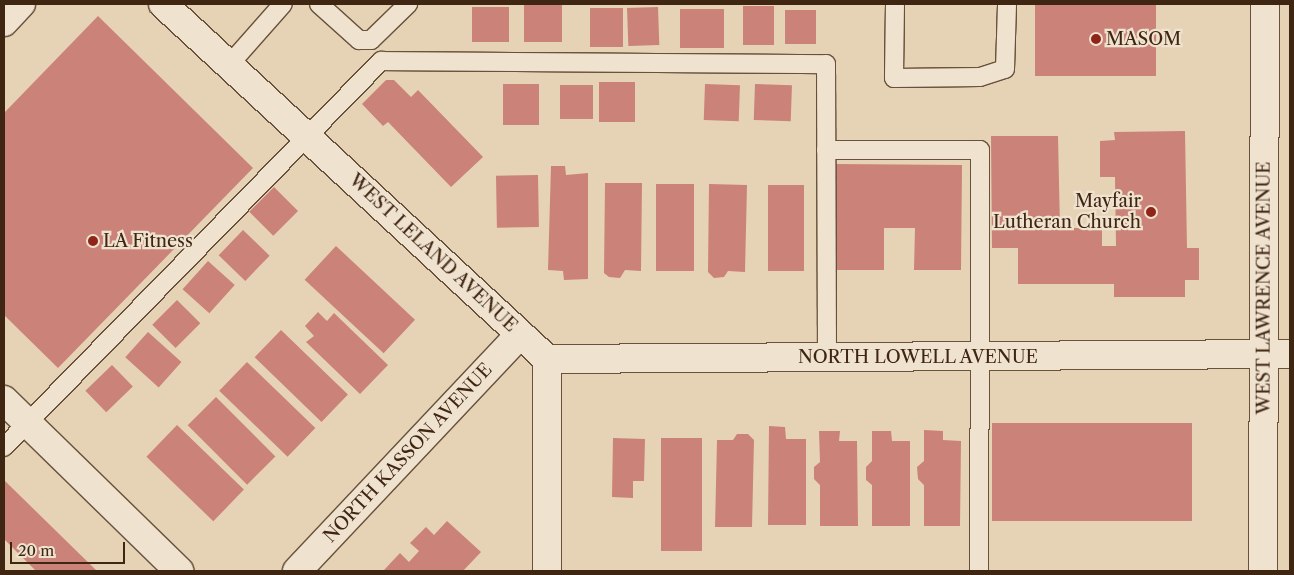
<!DOCTYPE html>
<style>
body{margin:0}
#map{position:relative;width:1294px;height:575px;overflow:hidden;background:#e6d3b5;font-family:"Libre Caslon Text",serif}
div>[style]{position:absolute}
[style*='--x']{left:calc(var(--x)*1px);top:calc(var(--y)*1px);width:calc(var(--w)*1px);rotate:calc(var(--a)*1deg)}
.building>*{inset:0;background:#cb8279;transform-origin:0 0}
.roads{filter:drop-shadow(1px 0 #69513b) drop-shadow(-1px 0 #69513b) drop-shadow(0 1px #69513b) drop-shadow(0 -1px #69513b)}
.service>*{height:18px;margin:-9px;padding:0 9px;transform-origin:9px;border-radius:9px;background:#efe2cf}
.minor>*{height:28px;margin:-14px;padding:0 14px;transform-origin:14px;border-radius:14px;background:#efe2cf}
.secondary>*{height:28px;margin:-14px;padding:0 14px;transform-origin:14px;border-radius:14px;background:#efe2cf}
.dots>*{width:14px;height:14px;translate:-50% -50%;box-sizing:border-box;border:2px solid #efe2cf;border-radius:50%}
span{translate:-50% -50%;white-space:nowrap;text-align:center;line-height:1.15;-webkit-text-stroke:4.5px #efe2cf;paint-order:stroke}
.poi-label{font-size:18px;color:#3f2612}
.left{translate:0 -50%;text-align:left}
.right{translate:-100% -50%;text-align:right}
.street-label{font-size:18px;color:#3f2612}
.frame{position:absolute;inset:0;border:5px solid #3f2612;pointer-events:none}
.scale{position:absolute;left:10px;top:542px;width:115px;height:22px;box-sizing:border-box;border:2px solid #3f2612;border-top:0;padding-left:6px;font-size:15px;line-height:18px;white-space:nowrap;color:#3f2612;-webkit-text-stroke:4px #efe2cf;paint-order:stroke}
</style>
<div id="map">
<div class="building">
<div style="left:524px;top:4px;width:38px;height:38px"></div>
<div style="left:1035px;top:4px;width:121px;height:72px"></div>
<div style="left:743px;top:6px;width:31px;height:39px"></div>
<div style="left:472px;top:7px;width:37px;height:35px"></div>
<div style="left:658px;top:7px;width:38px;height:31px;rotate:88deg"></div>
<div style="left:590px;top:8px;width:33px;height:39px"></div>
<div style="left:724px;top:9px;width:39px;height:44px;rotate:90deg"></div>
<div style="left:785px;top:10px;width:31px;height:34px"></div>
<div style="clip-path:polygon(98px 16px,253px 168px,58px 368px,4px 315px,4px 113px)"></div>
<div style="clip-path:polygon(386px 80px,394px 80px,411px 97px,418px 90px,483px 157px,451px 187px,388px 122px,383px 126px,362px 104px)"></div>
<div style="left:599px;top:82px;width:36px;height:40px"></div>
<div style="left:503px;top:84px;width:36px;height:41px"></div>
<div style="left:705px;top:84px;width:35px;height:36px;rotate:2deg"></div>
<div style="left:755px;top:84px;width:37px;height:36px;rotate:2deg"></div>
<div style="left:560px;top:85px;width:33px;height:34px"></div>
<div style="clip-path:polygon(1185px 131px,1187px 248px,1199px 248px,1199px 280px,1185px 280px,1185px 297px,1114px 297px,1114px 284px,1018px 284px,1018px 248px,992px 248px,991px 136px,1058px 136px,1060px 228px,1102px 228px,1102px 246px,1116px 246px,1115px 177px,1100px 177px,1100px 141px,1115px 140px,1114px 132px)"></div>
<div style="clip-path:polygon(835px 164px,962px 165px,961px 270px,914px 270px,915px 228px,884px 228px,884px 270px,835px 270px)"></div>
<div style="clip-path:polygon(551px 166px,565px 166px,566px 175px,588px 173px,588px 279px,564px 280px,563px 271px,548px 270px)"></div>
<div style="left:538px;top:175px;width:52px;height:42px;rotate:89deg"></div>
<div style="clip-path:polygon(605px 183px,642px 183px,641px 271px,625px 270px,620px 278px,609px 277px,604px 273px)"></div>
<div style="left:656px;top:184px;width:38px;height:87px"></div>
<div style="clip-path:polygon(709px 184px,747px 185px,745px 272px,728px 271px,724px 277px,714px 278px,708px 272px)"></div>
<div style="left:768px;top:185px;width:36px;height:86px"></div>
<div style="left:274px;top:187px;width:34px;height:35px;rotate:45deg"></div>
<div style="left:243px;top:230px;width:37px;height:35px;rotate:44deg"></div>
<div style="left:336px;top:246px;width:108px;height:46px;rotate:43deg"></div>
<div style="left:208px;top:261px;width:36px;height:38px;rotate:42deg"></div>
<div style="left:177px;top:300px;width:33px;height:35px;rotate:45deg"></div>
<div style="clip-path:polygon(318px 312px,327px 321px,334px 313px,388px 365px,360px 394px,306px 342px,314px 336px,305px 326px)"></div>
<div style="left:281px;top:330px;width:93px;height:38px;rotate:44deg"></div>
<div style="left:148px;top:332px;width:45px;height:34px;rotate:42deg"></div>
<div style="left:247px;top:362px;width:95px;height:40px;rotate:44deg"></div>
<div style="left:112px;top:365px;width:30px;height:37px;rotate:46deg"></div>
<div style="left:216px;top:397px;width:84px;height:40px;rotate:45deg"></div>
<div style="left:992px;top:423px;width:200px;height:98px"></div>
<div style="left:177px;top:425px;width:93px;height:44px;rotate:44deg"></div>
<div style="clip-path:polygon(769px 426px,785px 427px,786px 439px,806px 439px,806px 525px,768px 525px)"></div>
<div style="clip-path:polygon(924px 430px,943px 431px,943px 440px,961px 441px,960px 526px,924px 526px,924px 485px,918px 479px,917px 467px,924px 461px)"></div>
<div style="clip-path:polygon(819px 431px,840px 431px,839px 441px,857px 441px,858px 526px,820px 526px,820px 485px,814px 479px,814px 467px,820px 462px)"></div>
<div style="clip-path:polygon(872px 431px,891px 431px,892px 441px,910px 441px,910px 526px,872px 526px,872px 485px,866px 480px,866px 467px,872px 461px)"></div>
<div style="clip-path:polygon(737px 434px,748px 434px,754px 440px,752px 527px,715px 527px,717px 440px,733px 440px)"></div>
<div style="clip-path:polygon(613px 438px,645px 439px,644px 481px,633px 481px,633px 498px,612px 497px)"></div>
<div style="left:661px;top:438px;width:41px;height:113px"></div>
<div style="clip-path:polygon(5px 481px,97px 571px,36px 571px,4px 539px)"></div>
<div style="clip-path:polygon(447px 521px,481px 552px,463px 571px,384px 570px,400px 553px,409px 562px,419px 551px,410px 543px,426px 527px,434px 535px)"></div>
</div>
<div class="roads">
<div class="service">
<div style="--x:319;--y:4;--w:54;--a:42"></div>
<div style="--x:359;--y:40;--w:12;--a:0"></div>
<div style="--x:371;--y:40;--w:52;--a:-44.2"></div>
<div style="--x:895;--y:4;--w:74;--a:90.8"></div>
<div style="--x:894;--y:78;--w:86;--a:-0.7"></div>
<div style="--x:980;--y:77;--w:26;--a:-18"></div>
<div style="--x:1005;--y:69;--w:65;--a:-88.2"></div>
<div style="--x:229;--y:65;--w:81;--a:-48.5"></div>
<div style="--x:826;--y:150;--w:154;--a:0"></div>
<div style="--x:980;--y:150;--w:421;--a:90.1"></div>
<div style="--x:4;--y:447;--w:540;--a:-45.68"></div>
<div style="--x:381;--y:61;--w:445;--a:0.4"></div>
<div style="--x:826;--y:64;--w:293;--a:89.8"></div>
</div>
<div class="minor">
<div style="--x:163;--y:4;--w:523;--a:42.75"></div>
<div style="--x:547;--y:359;--w:212;--a:90"></div>
<div style="--x:547;--y:359;--w:743;--a:-0.39"></div>
<div style="--x:4;--y:400;--w:245;--a:44.3"></div>
<div style="--x:297;--y:571;--w:325;--a:-46.7"></div>
</div>
<div class="secondary">
<div style="--x:4;--y:22;--w:25;--a:-47"></div>
<div style="--x:1263;--y:571;--w:567;--a:-89.8"></div>
</div>
</div>
<div class="dots">
<div style="left:1096px;top:39px;background:#8f2418"></div>
<div style="left:1151px;top:212px;background:#8f2418"></div>
<div style="left:93px;top:241px;background:#8f2418"></div>
</div>
<div class="poi-label">
<span class="left" style="left:1106px;top:39px">MASOM</span>
<span class="right" style="left:1141px;top:212px">Mayfair<br>Lutheran Church</span>
<span class="left" style="left:103px;top:241px">LA Fitness</span>
</div>
<div class="street-label">
<span style="left:433px;top:253px;rotate:43deg">WEST LELAND AVENUE</span>
<span style="left:1264px;top:288px;rotate:-90deg">WEST LAWRENCE AVENUE</span>
<span style="left:918px;top:357px">NORTH LOWELL AVENUE</span>
<span style="left:408px;top:453px;rotate:-47deg">NORTH KASSON AVENUE</span>
</div>
<div class="frame"></div>
<div class="scale">20 m</div>
</div>
